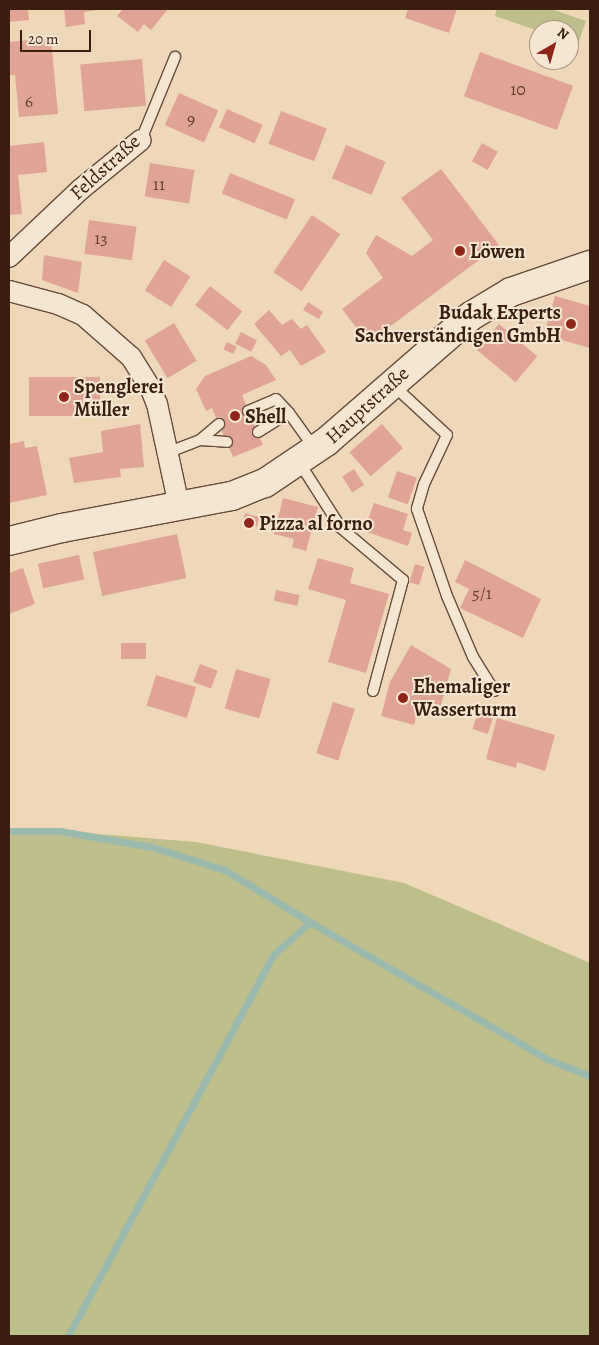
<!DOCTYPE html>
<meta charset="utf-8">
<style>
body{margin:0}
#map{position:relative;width:599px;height:1345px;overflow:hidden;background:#eed8b8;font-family:Alegreya,serif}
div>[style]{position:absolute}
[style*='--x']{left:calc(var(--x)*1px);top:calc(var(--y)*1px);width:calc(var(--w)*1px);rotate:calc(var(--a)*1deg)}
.green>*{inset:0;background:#bdbe8b}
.stream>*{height:7px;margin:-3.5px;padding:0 3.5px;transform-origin:3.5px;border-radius:3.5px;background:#99baad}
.building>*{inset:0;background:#dfa493;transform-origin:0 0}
.roads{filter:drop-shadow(1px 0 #674c3a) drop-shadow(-1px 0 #674c3a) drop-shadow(0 1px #674c3a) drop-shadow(0 -1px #674c3a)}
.lane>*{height:10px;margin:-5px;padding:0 5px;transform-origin:5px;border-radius:5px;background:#f4e6d1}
.street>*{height:20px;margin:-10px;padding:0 10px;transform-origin:10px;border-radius:10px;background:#f4e6d1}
.secondary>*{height:28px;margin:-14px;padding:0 14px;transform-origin:14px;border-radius:14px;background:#f4e6d1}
.dots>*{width:14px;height:14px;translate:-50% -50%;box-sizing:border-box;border:2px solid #f4e6d1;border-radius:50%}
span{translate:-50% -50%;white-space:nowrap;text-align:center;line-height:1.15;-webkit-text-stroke:4px #f4e6d1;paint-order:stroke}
.number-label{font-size:18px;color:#634031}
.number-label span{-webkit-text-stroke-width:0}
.street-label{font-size:20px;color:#3a1e10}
.poi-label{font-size:20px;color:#3a1e10;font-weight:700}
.left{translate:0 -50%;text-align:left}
.right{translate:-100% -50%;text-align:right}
.frame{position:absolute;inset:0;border:10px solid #3a1e10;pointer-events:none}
.north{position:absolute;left:529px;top:20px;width:50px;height:50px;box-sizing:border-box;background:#f4e6d1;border:1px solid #aa9684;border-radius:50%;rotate:38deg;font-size:14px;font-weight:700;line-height:20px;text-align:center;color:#3a1e10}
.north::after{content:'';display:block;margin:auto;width:18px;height:22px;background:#8f2418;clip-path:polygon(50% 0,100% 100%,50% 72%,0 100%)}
.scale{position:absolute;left:20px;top:30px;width:71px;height:22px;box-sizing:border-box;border:2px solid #3a1e10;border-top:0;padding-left:6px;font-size:15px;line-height:18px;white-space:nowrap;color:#3a1e10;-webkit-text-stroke:4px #f4e6d1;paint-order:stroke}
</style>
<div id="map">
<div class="green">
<div style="clip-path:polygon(497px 9px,551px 9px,586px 21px,578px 44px,569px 41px,569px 30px,539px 31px,495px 16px)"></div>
<div style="clip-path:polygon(9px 831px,60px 831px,196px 842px,404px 883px,590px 963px,590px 1336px,9px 1336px)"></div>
</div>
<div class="stream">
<div style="--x:9;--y:831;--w:51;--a:0"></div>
<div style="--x:60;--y:831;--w:93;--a:9.9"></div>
<div style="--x:152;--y:847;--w:77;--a:17.5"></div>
<div style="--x:225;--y:870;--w:100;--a:31.5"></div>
<div style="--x:68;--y:1336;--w:433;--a:-61.7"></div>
<div style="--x:273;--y:955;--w:50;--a:-41.7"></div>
<div style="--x:310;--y:922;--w:274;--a:30"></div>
<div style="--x:547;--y:1059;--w:46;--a:21.6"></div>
</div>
<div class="building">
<div style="clip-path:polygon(9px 9px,28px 9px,29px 20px,9px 22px)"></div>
<div style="clip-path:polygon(64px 9px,98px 9px,99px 10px,84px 12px,85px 24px,66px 27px)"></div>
<div style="clip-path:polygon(123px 9px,168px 9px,151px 30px,144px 24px,138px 32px,117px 16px)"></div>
<div style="clip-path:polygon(408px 9px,457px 9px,449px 33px,405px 18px)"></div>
<div style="clip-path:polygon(51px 38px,58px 114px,19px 117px,15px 75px,10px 75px,9px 42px)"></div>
<div style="left:480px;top:52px;width:99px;height:47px;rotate:20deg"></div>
<div style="left:142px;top:59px;width:47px;height:62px;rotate:85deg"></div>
<div style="left:179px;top:93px;width:43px;height:35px;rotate:24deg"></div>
<div style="left:227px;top:109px;width:39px;height:20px;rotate:24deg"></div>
<div style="left:281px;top:111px;width:49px;height:35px;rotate:21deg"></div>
<div style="clip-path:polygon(44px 142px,47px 172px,18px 175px,22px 214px,9px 215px,9px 146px)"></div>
<div style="left:482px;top:143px;width:18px;height:21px;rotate:29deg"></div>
<div style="left:346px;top:145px;width:43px;height:36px;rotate:23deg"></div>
<div style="left:150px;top:163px;width:45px;height:34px;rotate:9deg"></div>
<div style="clip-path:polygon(441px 169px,499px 245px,368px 343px,342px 309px,383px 278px,366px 253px,376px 235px,412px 256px,433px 240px,401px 198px)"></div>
<div style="left:230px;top:173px;width:70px;height:22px;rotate:22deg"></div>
<div style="left:312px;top:215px;width:34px;height:69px;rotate:34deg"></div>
<div style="left:89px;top:220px;width:48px;height:34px;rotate:8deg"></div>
<div style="clip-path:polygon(44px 255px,82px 262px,78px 293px,42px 280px)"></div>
<div style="left:164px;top:260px;width:31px;height:36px;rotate:32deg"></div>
<div style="left:210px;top:286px;width:41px;height:24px;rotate:38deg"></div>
<div style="clip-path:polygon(555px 296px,590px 306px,590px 348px,544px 335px)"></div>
<div style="clip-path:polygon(308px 302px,323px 312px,319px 319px,303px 310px)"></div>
<div style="clip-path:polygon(269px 310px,282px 325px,292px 319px,301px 329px,307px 325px,326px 352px,301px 366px,290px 350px,281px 356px,254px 324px)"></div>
<div style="left:174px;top:323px;width:44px;height:34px;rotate:59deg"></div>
<div style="left:499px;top:324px;width:50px;height:34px;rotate:40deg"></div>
<div style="left:241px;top:332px;width:18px;height:13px;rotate:27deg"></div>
<div style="left:227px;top:342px;width:11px;height:8px;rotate:27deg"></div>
<div style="clip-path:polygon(251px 356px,266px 365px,276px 380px,242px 395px,263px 445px,233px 457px,212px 408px,206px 411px,196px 389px,205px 376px)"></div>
<div style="left:29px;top:377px;width:71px;height:39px"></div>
<div style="clip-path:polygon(140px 424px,144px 467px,120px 469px,121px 477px,74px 483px,69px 458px,103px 452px,101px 431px)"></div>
<div style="left:382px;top:424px;width:32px;height:43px;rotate:49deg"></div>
<div style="clip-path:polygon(24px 441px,25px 448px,37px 446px,47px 495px,9px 503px,9px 444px)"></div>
<div style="left:354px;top:469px;width:19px;height:14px;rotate:58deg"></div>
<div style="left:397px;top:471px;width:21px;height:28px;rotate:19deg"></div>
<div style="clip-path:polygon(283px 498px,318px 507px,306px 551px,292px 547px,294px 539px,274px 534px)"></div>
<div style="clip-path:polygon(374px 503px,408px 514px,403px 530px,412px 533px,408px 546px,364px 531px)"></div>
<div style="left:245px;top:513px;width:15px;height:10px;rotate:16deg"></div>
<div style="left:177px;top:534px;width:45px;height:86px;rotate:78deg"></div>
<div style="left:79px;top:555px;width:25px;height:42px;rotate:78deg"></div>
<div style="clip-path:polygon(318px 558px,354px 568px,350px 583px,389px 594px,366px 673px,328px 662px,346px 600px,308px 589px)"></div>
<div style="clip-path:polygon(465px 560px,541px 599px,523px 638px,460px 608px,469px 589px,455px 582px)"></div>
<div style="left:415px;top:564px;width:10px;height:19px;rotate:17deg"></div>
<div style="clip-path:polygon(23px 568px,35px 604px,9px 614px,9px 573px)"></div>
<div style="left:276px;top:590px;width:24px;height:11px;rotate:12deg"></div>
<div style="left:121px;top:643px;width:25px;height:16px"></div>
<div style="clip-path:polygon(411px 645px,451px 669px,439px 712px,419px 705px,414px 725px,381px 716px,390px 682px)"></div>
<div style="left:200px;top:664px;width:19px;height:19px;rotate:21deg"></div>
<div style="left:236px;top:669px;width:36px;height:41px;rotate:16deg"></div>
<div style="left:156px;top:675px;width:42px;height:32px;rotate:17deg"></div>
<div style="left:333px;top:702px;width:23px;height:54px;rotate:18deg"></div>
<div style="left:479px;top:709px;width:16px;height:21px;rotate:18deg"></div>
<div style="clip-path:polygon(497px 718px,555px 735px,545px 771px,517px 762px,516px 768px,486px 759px)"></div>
</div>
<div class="roads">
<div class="lane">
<div style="--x:141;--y:140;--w:90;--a:-67.7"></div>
<div style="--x:394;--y:386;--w:72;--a:42.8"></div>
<div style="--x:447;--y:435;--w:54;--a:115.1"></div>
<div style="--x:424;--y:484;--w:26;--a:106"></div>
<div style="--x:417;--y:509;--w:92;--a:71"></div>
<div style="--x:447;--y:596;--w:66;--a:66.9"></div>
<div style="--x:473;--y:657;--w:40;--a:58"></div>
<div style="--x:248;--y:411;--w:30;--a:-23"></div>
<div style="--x:276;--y:399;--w:19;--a:47"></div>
<div style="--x:258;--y:432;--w:36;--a:-32"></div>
<div style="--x:289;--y:413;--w:44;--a:54.2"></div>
<div style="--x:200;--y:440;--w:25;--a:-40"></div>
<div style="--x:169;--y:452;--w:33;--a:-21"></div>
<div style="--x:200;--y:440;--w:27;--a:4"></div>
<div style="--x:299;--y:462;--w:78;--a:57.5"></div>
<div style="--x:341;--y:528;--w:81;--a:40"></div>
<div style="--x:403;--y:580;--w:115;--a:105.1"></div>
</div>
<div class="street">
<div style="--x:9;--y:257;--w:99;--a:-43.4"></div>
<div style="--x:81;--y:189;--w:77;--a:-39.2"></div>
<div style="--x:9;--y:291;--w:51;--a:14.9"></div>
<div style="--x:58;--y:304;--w:27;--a:24"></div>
<div style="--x:83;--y:315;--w:64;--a:41.2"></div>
<div style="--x:131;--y:357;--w:36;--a:58"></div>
<div style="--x:150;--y:387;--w:18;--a:68"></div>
<div style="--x:157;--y:404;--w:104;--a:77.8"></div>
</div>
<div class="secondary">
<div style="--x:9;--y:541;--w:55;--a:-13.8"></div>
<div style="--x:62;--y:528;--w:173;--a:-10.7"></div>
<div style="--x:232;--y:496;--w:35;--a:-22"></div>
<div style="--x:265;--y:483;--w:73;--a:-33.9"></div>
<div style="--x:326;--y:442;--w:192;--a:-41"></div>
<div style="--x:471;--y:316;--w:47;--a:-31"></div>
<div style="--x:511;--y:292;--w:83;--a:-18.9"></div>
</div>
</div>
<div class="dots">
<div style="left:460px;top:251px;background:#8f2418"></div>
<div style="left:571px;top:324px;background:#8f2418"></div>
<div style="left:64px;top:397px;background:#8f2418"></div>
<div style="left:235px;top:416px;background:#8f2418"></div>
<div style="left:249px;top:523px;background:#8f2418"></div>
<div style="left:403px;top:698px;background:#8f2418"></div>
</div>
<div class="number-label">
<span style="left:518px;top:89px">10</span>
<span style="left:29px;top:101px">6</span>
<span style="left:191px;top:119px">9</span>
<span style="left:159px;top:184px">11</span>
<span style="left:101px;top:238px">13</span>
<span style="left:482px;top:593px">5/1</span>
</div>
<div class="street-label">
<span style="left:105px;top:167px;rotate:-42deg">Feldstraße</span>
<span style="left:367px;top:405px;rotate:-42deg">Hauptstraße</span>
</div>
<div class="poi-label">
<span class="left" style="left:470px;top:251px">Löwen</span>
<span class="right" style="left:561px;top:324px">Budak Experts<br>Sachverständigen GmbH</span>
<span class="left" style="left:74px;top:398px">Spenglerei<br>Müller</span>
<span class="left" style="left:245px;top:416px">Shell</span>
<span class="left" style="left:259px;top:523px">Pizza al forno</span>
<span class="left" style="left:413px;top:698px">Ehemaliger<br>Wasserturm</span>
</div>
<div class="frame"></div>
<div class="north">N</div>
<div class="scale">20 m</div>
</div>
